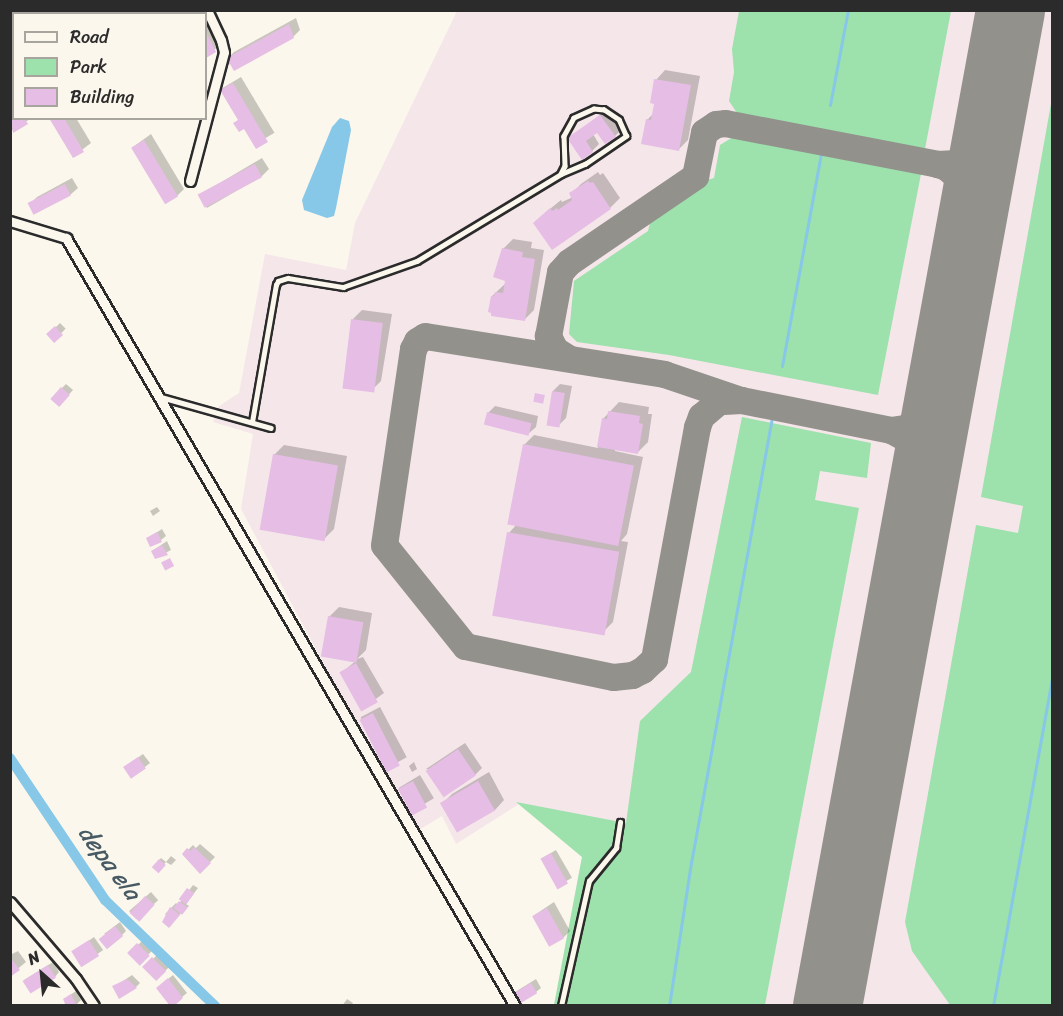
<!DOCTYPE html>
<style>
body{margin:0}
#map{position:relative;width:1063px;height:1016px;overflow:hidden;background:#fbf7ec;font-family:Sriracha,sans-serif}
div>[style]{position:absolute}
[style*='--x']{left:calc(var(--x)*1px);top:calc(var(--y)*1px);width:calc(var(--w)*1px);rotate:calc(var(--a)*1deg)}
.built>*{inset:0;background:#f5e6ea}
.green>*{inset:0;background:#9de1ac}
.water>*{inset:0;background:#87c7e8}
.shadow>*{inset:0;background:#0003;transform-origin:0 0}
.stream>*{height:3px;margin:-1.5px;padding:0 1.5px;transform-origin:1.5px;border-radius:1.5px;background:#87c7e8}
.canal>*{height:10px;margin:-5px;padding:0 5px;transform-origin:5px;border-radius:5px;background:#87c7e8}
.taxiway>*{height:27px;margin:-13.5px;padding:0 13.5px;transform-origin:13.5px;border-radius:13.5px;background:#93918c}
.runway>*{height:69px;margin:-34.5px;padding:0 34.5px;transform-origin:34.5px;border-radius:34.5px;background:#93918c}
.building>*{inset:0;background:#e6bde4;transform-origin:0 0}
.roads{filter:drop-shadow(2px 0 #2b2b2b) drop-shadow(-2px 0 #2b2b2b) drop-shadow(0 2px #2b2b2b) drop-shadow(0 -2px #2b2b2b)}
.service>*{height:4.5px;margin:-2.25px;padding:0 2.25px;transform-origin:2.25px;border-radius:2.25px;background:#fbf7ec}
.minor>*{height:9px;margin:-4.5px;padding:0 4.5px;transform-origin:4.5px;border-radius:4.5px;background:#fbf7ec}
span{translate:-50% -50%;white-space:nowrap;text-align:center;line-height:1.15;-webkit-text-stroke:5px #fbf7ec;paint-order:stroke}
.water-label{font-size:24px;color:#475a64;font-style:italic}
.frame{position:absolute;inset:0;border:12px solid #2b2b2b;pointer-events:none}
.legend{position:absolute;left:12px;top:12px;width:195px;height:108px;box-sizing:border-box;background:#fbf7ec;border:2px solid #a8a59f;margin:0;padding:8px 10px;list-style:none;font-size:18px;color:#2b2b2b}
.legend li{display:flex;align-items:center;gap:12px;height:30px}
.legend b{width:30px;border:2px solid #a8a59f}
.north{position:absolute;left:12px;top:944px;width:60px;height:60px;-webkit-text-stroke:4px #fbf7ec;paint-order:stroke;rotate:333deg;font-size:16px;font-weight:700;line-height:24px;text-align:center;color:#2b2b2b}
.north::after{content:'';display:block;margin:auto;width:21px;height:27px;background:#2b2b2b;clip-path:polygon(50% 0,100% 100%,50% 72%,0 100%)}
</style>
<div id="map">
<div class="built">
<div style="clip-path:polygon(457px 11px,1052px 11px,1052px 1005px,554px 1005px,582px 857px,519px 804px,456px 844px,442px 816px,414px 833px,241px 509px,253px 434px,213px 422px,219px 406px,239px 393px,265px 254px,346px 270px,355px 223px)"></div>
</div>
<div class="green">
<div style="clip-path:polygon(739px 11px,951px 11px,925px 149px,737px 113px,729px 101px,734px 72px,732px 49px)"></div>
<div style="clip-path:polygon(1052px 98px,1052px 1005px,950px 1005px,912px 951px,905px 922px,976px 525px,1018px 533px,1023px 506px,981px 497px)"></div>
<div style="clip-path:polygon(733px 137px,921px 174px,878px 395px,669px 355px,577px 342px,569px 334px,574px 281px,648px 231px,651px 218px,704px 181px,714px 178px,720px 145px)"></div>
<div style="clip-path:polygon(742px 417px,871px 443px,867px 478px,820px 471px,815px 500px,859px 508px,765px 1005px,554px 1005px,582px 857px,516px 802px,626px 823px,640px 721px,691px 672px)"></div>
</div>
<div class="water">
<div style="clip-path:polygon(340px 118px,349px 121px,351px 130px,336px 208px,334px 216px,327px 218px,304px 210px,302px 200px,332px 127px)"></div>
</div>
<div class="shadow">
<div style="left:87px;top:10px;width:35px;height:4px"></div>
<div style="clip-path:polygon(175px 10px,204px 10px,223px 43px,206px 56px,206px 14px,177px 14px)"></div>
<div style="clip-path:polygon(296px 18px,300px 30px,293px 37px,227px 59px,234px 52px)"></div>
<div style="clip-path:polygon(14px 25px,14px 61px,10px 56px,10px 27px)"></div>
<div style="clip-path:polygon(665px 70px,700px 76px,688px 140px,679px 149px,647px 120px,654px 113px,656px 80px)"></div>
<div style="left:241px;top:77px;width:65px;height:23px;rotate:59deg"></div>
<div style="clip-path:polygon(14px 103px,14px 118px,31px 118px,13px 131px,10px 126px,10px 104px)"></div>
<div style="clip-path:polygon(608px 109px,622px 129px,615px 136px,597px 131px,593px 134px,599px 144px,592px 151px,569px 138px)"></div>
<div style="clip-path:polygon(51px 118px,76px 118px,91px 143px,74px 156px)"></div>
<div style="clip-path:polygon(151px 134px,184px 189px,177px 196px,133px 147px)"></div>
<div style="clip-path:polygon(262px 158px,269px 169px,262px 176px,207px 208px,201px 197px,208px 190px)"></div>
<div style="clip-path:polygon(598px 172px,600px 175px,603px 173px,620px 198px,610px 208px,552px 248px,545px 213px,561px 200px,562px 202px,573px 197px,571px 194px,581px 184px)"></div>
<div style="clip-path:polygon(72px 178px,78px 188px,70px 195px,30px 204px,37px 197px)"></div>
<div style="clip-path:polygon(513px 239px,532px 242px,531px 248px,544px 250px,534px 310px,524px 320px,492px 296px,506px 283px,507px 280px,495px 276px,503px 249px)"></div>
<div style="clip-path:polygon(362px 310px,392px 314px,381px 381px,371px 391px,353px 319px)"></div>
<div style="left:60px;top:323px;width:8px;height:17px;rotate:45deg"></div>
<div style="clip-path:polygon(66px 384px,73px 390px,64px 400px,62px 388px)"></div>
<div style="clip-path:polygon(560px 384px,572px 386px,566px 418px,559px 425px,553px 391px)"></div>
<div style="clip-path:polygon(619px 402px,649px 407px,648px 414px,652px 414px,648px 442px,638px 452px,615px 448px,615px 451px,643px 457px,627px 534px,621px 541px,628px 542px,613px 622px,603px 632px,509px 533px,517px 524px,524px 445px,534px 435px,598px 448px,603px 419px)"></div>
<div style="clip-path:polygon(495px 406px,538px 416px,536px 427px,528px 434px,488px 413px)"></div>
<div style="clip-path:polygon(284px 445px,347px 456px,334px 529px,324px 539px,274px 455px)"></div>
<div style="clip-path:polygon(157px 507px,160px 511px,153px 516px,150px 511px)"></div>
<div style="clip-path:polygon(162px 529px,166px 536px,161px 540px,148px 538px)"></div>
<div style="clip-path:polygon(167px 541px,171px 550px,156px 558px,152px 551px)"></div>
<div style="clip-path:polygon(339px 607px,372px 613px,366px 650px,357px 659px,363px 657px,384px 693px,362px 709px,341px 673px,357px 660px,323px 655px,329px 617px)"></div>
<div style="left:380px;top:707px;width:57px;height:22px;rotate:62deg"></div>
<div style="clip-path:polygon(465px 743px,482px 768px,475px 775px,426px 769px)"></div>
<div style="clip-path:polygon(143px 754px,150px 763px,132px 777px,130px 763px)"></div>
<div style="clip-path:polygon(414px 762px,417px 769px,412px 772px,409px 766px)"></div>
<div style="clip-path:polygon(489px 772px,504px 800px,495px 810px,458px 831px,442px 804px,452px 794px)"></div>
<div style="left:420px;top:775px;width:27px;height:25px;rotate:59deg"></div>
<div style="clip-path:polygon(200px 844px,215px 857px,200px 872px,183px 855px,193px 845px,196px 848px)"></div>
<div style="left:556px;top:850px;width:32px;height:16px;rotate:60deg"></div>
<div style="clip-path:polygon(171px 856px,176px 860px,171px 865px,166px 862px,158px 871px,153px 867px,161px 858px,166px 862px)"></div>
<div style="clip-path:polygon(193px 885px,198px 888px,186px 904px,189px 906px,173px 921px,165px 914px,176px 903px,178px 905px)"></div>
<div style="left:151px;top:892px;width:11px;height:29px;rotate:49deg"></div>
<div style="clip-path:polygon(554px 902px,570px 931px,563px 938px,533px 916px)"></div>
<div style="clip-path:polygon(120px 922px,126px 931px,122px 935px,104px 934px)"></div>
<div style="left:94px;top:937px;width:16px;height:26px;rotate:55deg"></div>
<div style="left:143px;top:940px;width:14px;height:19px;rotate:45deg"></div>
<div style="clip-path:polygon(18px 951px,26px 962px,10px 975px,10px 955px)"></div>
<div style="left:158px;top:954px;width:17px;height:19px;rotate:45deg"></div>
<div style="clip-path:polygon(53px 962px,59px 972px,55px 977px,24px 980px)"></div>
<div style="clip-path:polygon(132px 975px,140px 983px,136px 987px,114px 987px)"></div>
<div style="clip-path:polygon(173px 975px,187px 993px,172px 1005px,163px 983px)"></div>
<div style="clip-path:polygon(536px 979px,541px 988px,536px 992px,515px 992px)"></div>
<div style="clip-path:polygon(76px 991px,81px 1000px,75px 1006px,64px 999px)"></div>
<div style="clip-path:polygon(347px 999px,353px 1003px,351px 1006px,342px 1006px)"></div>
</div>
<div class="stream">
<div style="--x:830;--y:105;--w:97;--a:-79.3"></div>
<div style="--x:782;--y:366;--w:221;--a:-79.6"></div>
<div style="--x:669;--y:1006;--w:145;--a:-81.3"></div>
<div style="--x:691;--y:863;--w:452;--a:-79.7"></div>
<div style="--x:993;--y:1006;--w:334;--a:-79.8"></div>
</div>
<div class="canal">
<div style="--x:10;--y:758;--w:171;--a:56.2"></div>
<div style="--x:105;--y:900;--w:153;--a:43.9"></div>
</div>
<div class="taxiway">
<div style="--x:937;--y:164;--w:20;--a:-3"></div>
<div style="--x:957;--y:163;--w:15;--a:-28"></div>
<div style="--x:970;--y:156;--w:15;--a:-48"></div>
<div style="--x:980;--y:145;--w:18;--a:-63"></div>
<div style="--x:568;--y:358;--w:15;--a:-148"></div>
<div style="--x:555;--y:350;--w:16;--a:-117"></div>
<div style="--x:548;--y:336;--w:65;--a:-79.4"></div>
<div style="--x:560;--y:272;--w:13;--a:-48"></div>
<div style="--x:569;--y:262;--w:153;--a:-34.3"></div>
<div style="--x:695;--y:176;--w:45;--a:-78.4"></div>
<div style="--x:704;--y:132;--w:14;--a:-34"></div>
<div style="--x:716;--y:124;--w:9;--a:-6"></div>
<div style="--x:725;--y:123;--w:216;--a:10.9"></div>
<div style="--x:937;--y:164;--w:9;--a:18"></div>
<div style="--x:946;--y:167;--w:23;--a:40"></div>
<div style="--x:964;--y:182;--w:14;--a:60"></div>
<div style="--x:971;--y:194;--w:21;--a:85"></div>
<div style="--x:741;--y:400;--w:22;--a:177"></div>
<div style="--x:719;--y:401;--w:23;--a:140"></div>
<div style="--x:701;--y:416;--w:12;--a:110"></div>
<div style="--x:697;--y:427;--w:236;--a:100.5"></div>
<div style="--x:654;--y:659;--w:16;--a:137"></div>
<div style="--x:642;--y:670;--w:11;--a:153"></div>
<div style="--x:632;--y:675;--w:19;--a:174"></div>
<div style="--x:613;--y:677;--w:151;--a:-168.2"></div>
<div style="--x:465;--y:646;--w:129;--a:-128.7"></div>
<div style="--x:384;--y:545;--w:198;--a:-81.6"></div>
<div style="--x:413;--y:349;--w:9;--a:-63"></div>
<div style="--x:417;--y:341;--w:9;--a:-32"></div>
<div style="--x:425;--y:336;--w:242;--a:9"></div>
<div style="--x:664;--y:374;--w:81;--a:18.7"></div>
<div style="--x:741;--y:400;--w:153;--a:11.3"></div>
<div style="--x:891;--y:430;--w:18;--a:29"></div>
<div style="--x:907;--y:439;--w:18;--a:52"></div>
<div style="--x:918;--y:453;--w:29;--a:78"></div>
<div style="--x:891;--y:430;--w:19;--a:-9"></div>
<div style="--x:910;--y:427;--w:17;--a:-31"></div>
<div style="--x:925;--y:418;--w:30;--a:-60"></div>
<div style="--x:829;--y:995;--w:11;--a:90"></div>
</div>
<div class="runway">
<div style="--x:827;--y:1006;--w:1013;--a:-79.59"></div>
</div>
<div class="building">
<div style="clip-path:polygon(289px 24px,294px 38px,234px 71px,230px 64px,228px 65px,225px 59px)"></div>
<div style="clip-path:polygon(206px 32px,216px 52px,206px 58px)"></div>
<div style="clip-path:polygon(654px 79px,691px 85px,679px 151px,641px 144px,646px 119px,651px 120px,654px 104px,650px 103px)"></div>
<div style="clip-path:polygon(233px 83px,268px 142px,256px 149px,244px 129px,239px 132px,233px 123px,238px 120px,220px 90px)"></div>
<div style="clip-path:polygon(14px 104px,14px 118px,24px 118px,28px 124px,13px 133px,10px 106px)"></div>
<div style="clip-path:polygon(600px 115px,616px 137px,605px 144px,597px 133px,586px 141px,593px 152px,582px 160px,567px 138px)"></div>
<div style="clip-path:polygon(49px 118px,64px 118px,84px 152px,73px 158px)"></div>
<div style="left:144px;top:140px;width:66px;height:15px;rotate:59deg"></div>
<div style="left:255px;top:164px;width:15px;height:65px;rotate:62deg"></div>
<div style="clip-path:polygon(588px 181px,590px 183px,593px 182px,611px 209px,552px 250px,533px 223px,550px 208px,552px 211px,557px 208px,558px 210px,572px 200px,569px 193px)"></div>
<div style="left:65px;top:184px;width:13px;height:42px;rotate:63deg"></div>
<div style="clip-path:polygon(502px 248px,523px 252px,522px 257px,535px 259px,525px 321px,491px 316px,491px 313px,488px 312px,491px 296px,494px 296px,495px 292px,503px 293px,505px 281px,493px 277px)"></div>
<div style="left:351px;top:319px;width:32px;height:70px;rotate:7deg"></div>
<div style="left:55px;top:326px;width:12px;height:12px;rotate:48deg"></div>
<div style="left:61px;top:387px;width:12px;height:16px;rotate:42deg"></div>
<div style="left:552px;top:391px;width:13px;height:35px;rotate:9deg"></div>
<div style="left:535px;top:393px;width:10px;height:9px;rotate:11deg"></div>
<div style="clip-path:polygon(608px 411px,640px 416px,639px 423px,643px 424px,638px 454px,597px 447px,602px 418px,607px 419px)"></div>
<div style="left:487px;top:412px;width:46px;height:13px;rotate:14deg"></div>
<div style="left:523px;top:444px;width:113px;height:82px;rotate:11deg"></div>
<div style="left:273px;top:454px;width:66px;height:77px;rotate:10deg"></div>
<div style="clip-path:polygon(157px 532px,162px 542px,150px 547px,146px 538px)"></div>
<div style="left:507px;top:532px;width:114px;height:85px;rotate:10deg"></div>
<div style="clip-path:polygon(162px 545px,168px 555px,155px 559px,151px 551px)"></div>
<div style="left:170px;top:558px;width:9px;height:10px;rotate:63deg"></div>
<div style="left:328px;top:616px;width:36px;height:41px;rotate:10deg"></div>
<div style="left:356px;top:663px;width:45px;height:19px;rotate:61deg"></div>
<div style="left:373px;top:713px;width:59px;height:15px;rotate:63deg"></div>
<div style="left:458px;top:749px;width:32px;height:39px;rotate:56deg"></div>
<div style="left:138px;top:757px;width:14px;height:18px;rotate:56deg"></div>
<div style="left:413px;top:781px;width:30px;height:17px;rotate:62deg"></div>
<div style="left:478px;top:781px;width:34px;height:44px;rotate:60deg"></div>
<div style="clip-path:polygon(194px 847px,211px 863px,200px 874px,182px 854px,187px 848px,191px 851px)"></div>
<div style="left:551px;top:853px;width:35px;height:12px;rotate:61deg"></div>
<div style="left:159px;top:859px;width:9px;height:11px;rotate:41deg"></div>
<div style="left:187px;top:888px;width:9px;height:14px;rotate:36deg"></div>
<div style="left:145px;top:896px;width:13px;height:23px;rotate:42deg"></div>
<div style="left:179px;top:901px;width:11px;height:9px;rotate:38deg"></div>
<div style="clip-path:polygon(170px 907px,180px 915px,169px 928px,162px 922px)"></div>
<div style="left:547px;top:908px;width:35px;height:17px;rotate:61deg"></div>
<div style="left:115px;top:926px;width:13px;height:21px;rotate:51deg"></div>
<div style="left:89px;top:940px;width:19px;height:21px;rotate:58deg"></div>
<div style="left:137px;top:943px;width:18px;height:14px;rotate:45deg"></div>
<div style="clip-path:polygon(10px 957px,20px 970px,10px 977px)"></div>
<div style="left:152px;top:957px;width:20px;height:14px;rotate:45deg"></div>
<div style="left:48px;top:965px;width:15px;height:30px;rotate:58deg"></div>
<div style="clip-path:polygon(168px 978px,183px 998px,174px 1006px,170px 1006px,156px 988px)"></div>
<div style="clip-path:polygon(127px 979px,137px 988px,119px 999px,112px 986px)"></div>
<div style="left:531px;top:983px;width:12px;height:19px;rotate:59deg"></div>
<div style="clip-path:polygon(71px 994px,77px 1006px,66px 1006px,63px 999px)"></div>
</div>
<div class="roads">
<div class="service">
<div style="--x:161;--y:397;--w:114;--a:15.7"></div>
<div style="--x:252;--y:422;--w:139;--a:-80.1"></div>
<div style="--x:276;--y:285;--w:4;--a:-63"></div>
<div style="--x:278;--y:281;--w:10;--a:-17"></div>
<div style="--x:288;--y:278;--w:56;--a:9.3"></div>
<div style="--x:343;--y:287;--w:78;--a:-19.4"></div>
<div style="--x:417;--y:261;--w:168;--a:-31.1"></div>
<div style="--x:561;--y:174;--w:26;--a:-23"></div>
<div style="--x:585;--y:164;--w:50;--a:-34.3"></div>
<div style="--x:626;--y:136;--w:17;--a:-114"></div>
<div style="--x:619;--y:120;--w:18;--a:-146"></div>
<div style="--x:604;--y:110;--w:10;--a:-174"></div>
<div style="--x:594;--y:109;--w:22;--a:156"></div>
<div style="--x:574;--y:118;--w:21;--a:119"></div>
<div style="--x:564;--y:136;--w:30;--a:88"></div>
<div style="--x:565;--y:166;--w:9;--a:117"></div>
<div style="--x:561;--y:1006;--w:128;--a:-77.4"></div>
<div style="--x:589;--y:881;--w:43;--a:-50.7"></div>
<div style="--x:616;--y:848;--w:26;--a:-81"></div>
</div>
<div class="minor">
<div style="--x:190;--y:181;--w:133;--a:-75.2"></div>
<div style="--x:224;--y:52;--w:12;--a:-104"></div>
<div style="--x:221;--y:40;--w:33;--a:-115"></div>
<div style="--x:10;--y:221;--w:59;--a:16.9"></div>
<div style="--x:66;--y:238;--w:890;--a:59.69"></div>
<div style="--x:10;--y:902;--w:101;--a:49.4"></div>
<div style="--x:76;--y:979;--w:32;--a:56"></div>
</div>
</div>
<div class="water-label">
<span style="left:109px;top:863px;rotate:53deg">depa ela</span>
</div>
<div class="frame"></div>
<ul class="legend">
<li><b style="height:8px;background:#fbf7ec"></b>Road</li>
<li><b style="height:16px;background:#9de1ac"></b>Park</li>
<li><b style="height:16px;background:#e6bde4"></b>Building</li>
</ul>
<div class="north">N</div>
</div>
